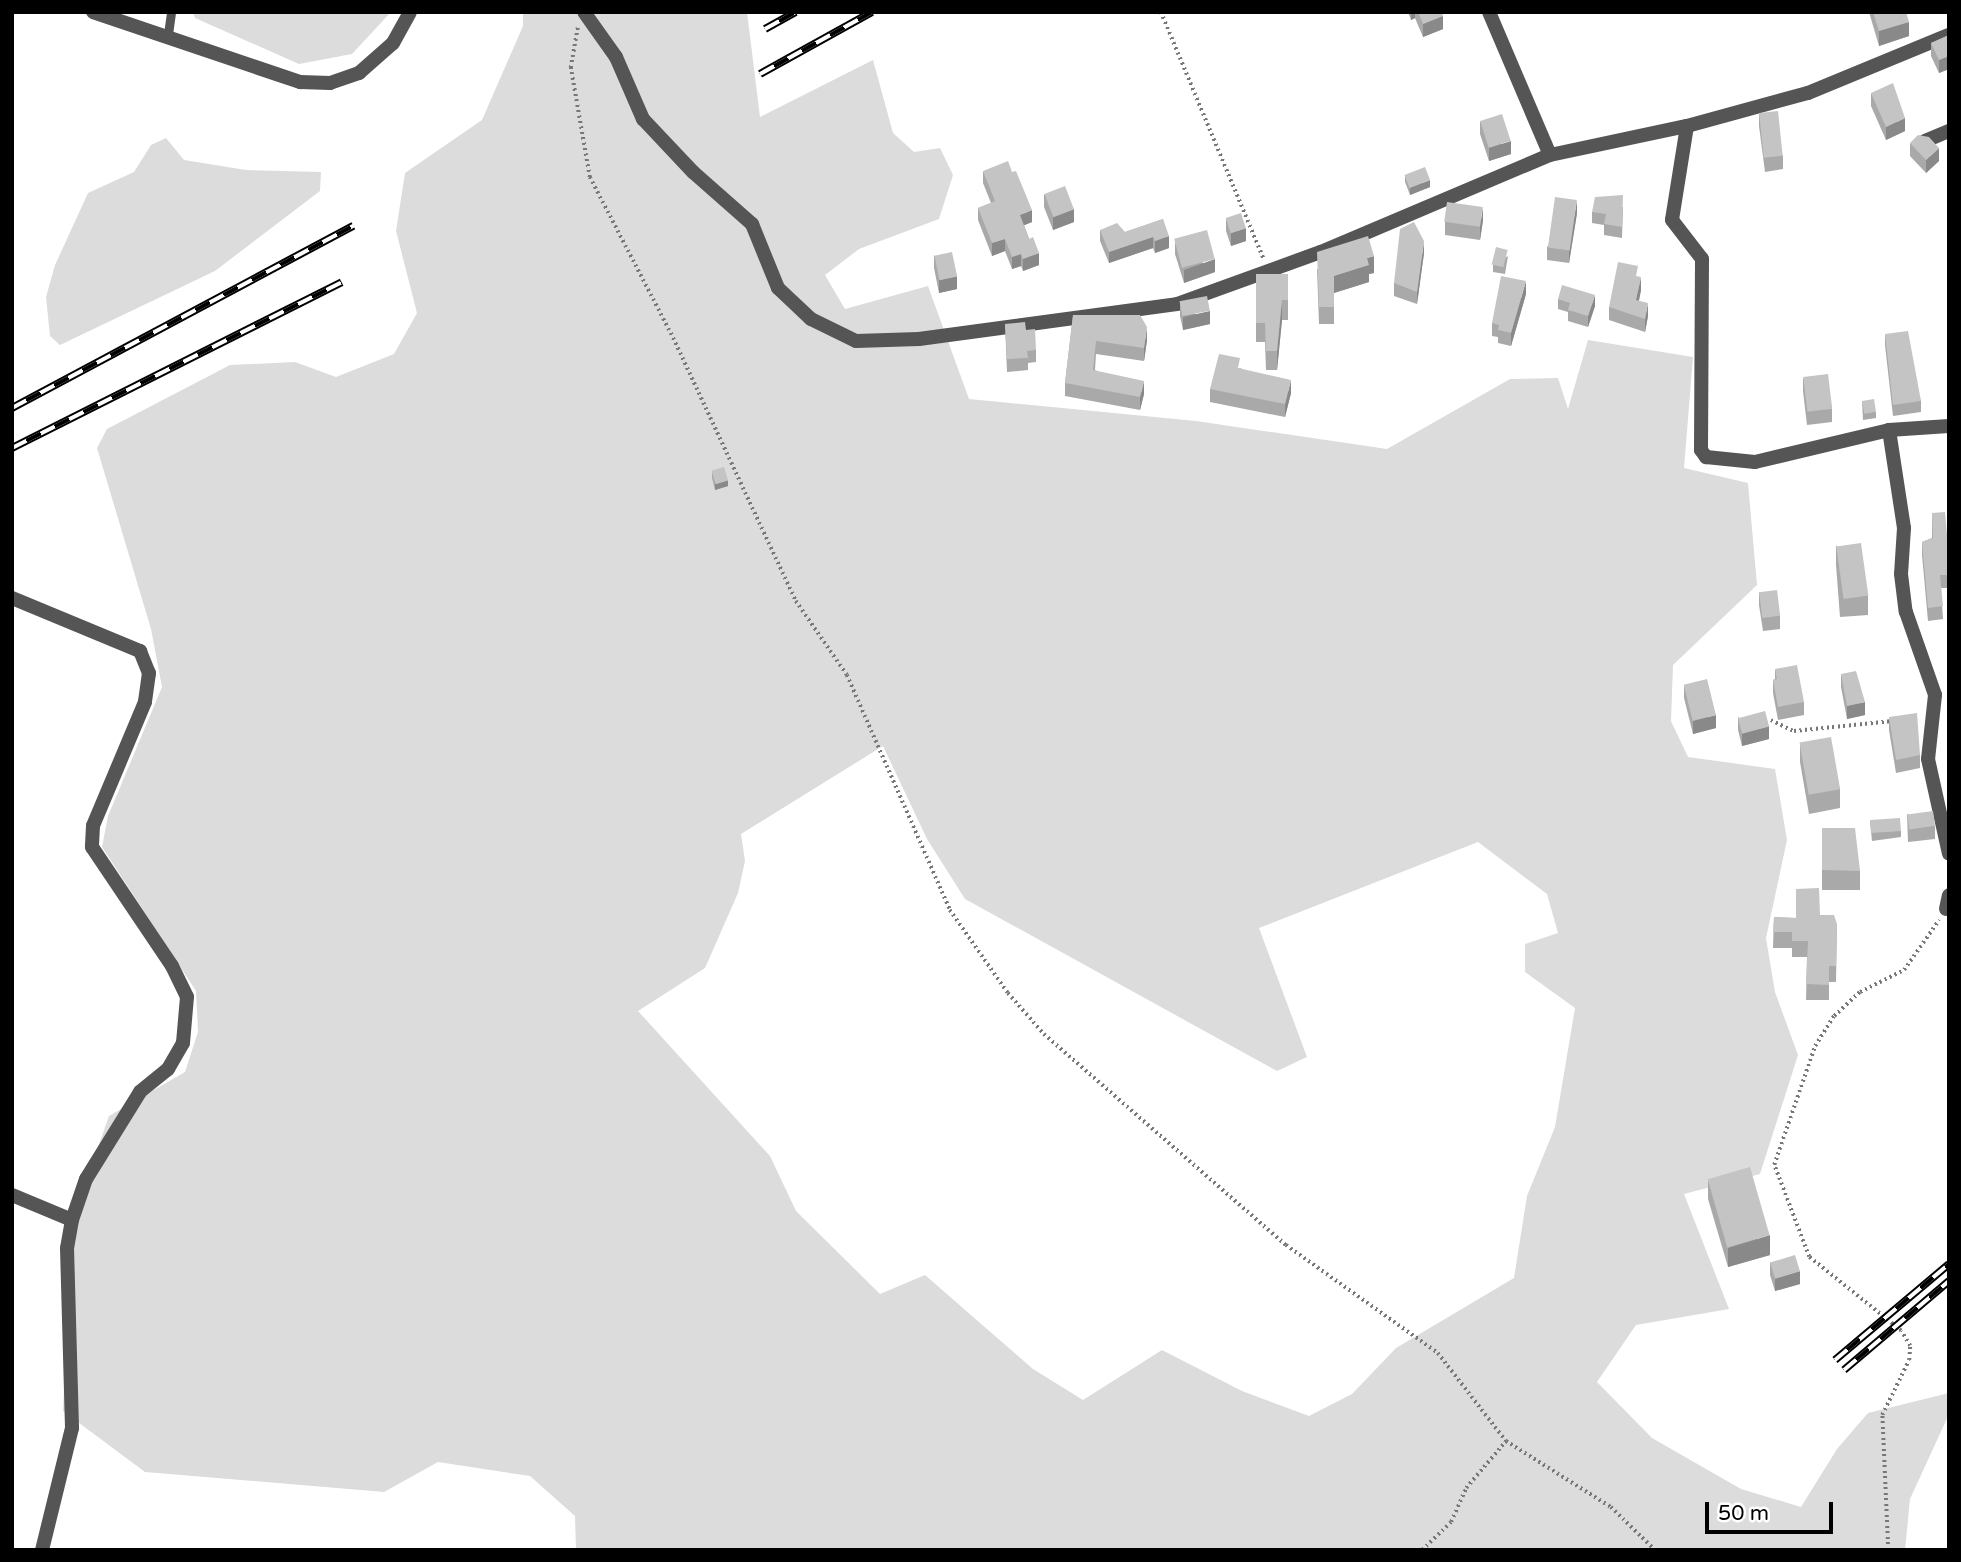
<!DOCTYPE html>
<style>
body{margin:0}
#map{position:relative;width:1961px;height:1562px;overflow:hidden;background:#fff;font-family:"Varela Round",sans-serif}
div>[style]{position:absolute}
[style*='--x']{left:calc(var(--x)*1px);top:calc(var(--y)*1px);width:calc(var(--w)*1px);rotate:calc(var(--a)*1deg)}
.green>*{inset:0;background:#dcdcdc}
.path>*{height:3.5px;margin-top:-1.75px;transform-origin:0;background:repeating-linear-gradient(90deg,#777 0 2px,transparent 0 5.5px)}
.service>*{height:9px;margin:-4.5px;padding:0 4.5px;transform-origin:4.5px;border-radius:4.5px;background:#555}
.minor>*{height:14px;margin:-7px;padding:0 7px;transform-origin:7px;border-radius:7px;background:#555}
.rail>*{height:8px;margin-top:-4px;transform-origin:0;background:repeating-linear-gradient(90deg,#fff 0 16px,#000 0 32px);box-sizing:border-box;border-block:2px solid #000}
.wall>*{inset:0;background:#a9a9a9}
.shaded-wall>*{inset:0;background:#898989}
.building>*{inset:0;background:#c4c4c4;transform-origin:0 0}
span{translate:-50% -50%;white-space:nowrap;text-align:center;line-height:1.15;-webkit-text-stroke:5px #fff;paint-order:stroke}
.frame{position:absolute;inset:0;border:14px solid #000;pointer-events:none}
.scale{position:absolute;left:1705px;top:1502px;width:128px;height:32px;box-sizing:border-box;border:4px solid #000;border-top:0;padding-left:9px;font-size:21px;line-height:24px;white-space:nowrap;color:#000;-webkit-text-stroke:5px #fff;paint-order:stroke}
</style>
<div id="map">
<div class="green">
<div style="clip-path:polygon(193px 12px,391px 12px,352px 54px,299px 64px,195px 18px)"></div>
<div style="clip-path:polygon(evenodd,523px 12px,747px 12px,760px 117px,873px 60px,893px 133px,914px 152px,940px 148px,953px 175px,939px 219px,859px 249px,825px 275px,845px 309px,928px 286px,969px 399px,1196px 421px,1387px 449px,1510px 379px,1558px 378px,1568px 409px,1588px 340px,1693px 357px,1684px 468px,1748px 483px,1757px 585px,1673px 665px,1671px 721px,1688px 757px,1775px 769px,1787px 840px,1766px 938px,1775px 992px,1798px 1055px,1760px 1174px,1684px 1194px,1729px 1309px,1636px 1325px,1597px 1382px,1652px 1438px,1741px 1489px,1801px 1507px,1837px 1449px,1868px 1413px,1949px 1393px,1949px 1414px,1910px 1499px,1905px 1550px,576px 1550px,575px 1516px,530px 1476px,438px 1462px,384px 1492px,145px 1472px,63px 1411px,71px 1224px,109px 1116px,185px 1072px,198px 1032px,196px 991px,102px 847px,108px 816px,162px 687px,151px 629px,97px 448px,107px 429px,230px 365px,295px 362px,336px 377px,394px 354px,417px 313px,396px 231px,405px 173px,482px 120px,523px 26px,523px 12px,883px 746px,927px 839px,965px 899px,1277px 1071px,1307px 1057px,1259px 928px,1478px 842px,1547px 894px,1558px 933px,1525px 944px,1525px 972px,1575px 1008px,1555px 1127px,1527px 1196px,1514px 1278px,1396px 1348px,1352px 1394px,1309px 1416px,1242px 1391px,1162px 1350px,1083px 1400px,1033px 1369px,925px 1275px,880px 1294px,796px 1211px,770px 1156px,638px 1011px,705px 968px,738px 893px,745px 861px,741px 834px,883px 746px)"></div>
<div style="clip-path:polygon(166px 138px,184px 160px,246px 170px,321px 172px,320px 191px,215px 271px,60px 345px,50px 336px,46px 297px,55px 265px,88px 193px,134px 172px,151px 145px)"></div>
</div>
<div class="path">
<div style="--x:1161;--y:12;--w:268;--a:67.4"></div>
<div style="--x:578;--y:28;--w:40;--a:100"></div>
<div style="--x:571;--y:67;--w:112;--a:80.2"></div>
<div style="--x:590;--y:177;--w:176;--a:62.6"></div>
<div style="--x:671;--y:333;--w:296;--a:65"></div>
<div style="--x:796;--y:601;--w:90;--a:55.4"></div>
<div style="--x:847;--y:675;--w:257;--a:66.3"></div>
<div style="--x:950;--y:910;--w:101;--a:55.1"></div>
<div style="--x:1008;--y:993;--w:55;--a:48.7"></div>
<div style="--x:1044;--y:1034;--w:321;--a:41.1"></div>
<div style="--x:1286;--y:1245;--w:186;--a:35.4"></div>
<div style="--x:1438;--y:1353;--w:111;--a:52.3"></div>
<div style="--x:1506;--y:1441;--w:124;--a:32.2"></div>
<div style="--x:1611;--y:1507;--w:62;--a:44.3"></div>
<div style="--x:1771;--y:720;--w:25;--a:26"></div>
<div style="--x:1794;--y:731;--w:99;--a:-5.8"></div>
<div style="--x:1422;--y:1550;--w:40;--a:-44"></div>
<div style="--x:1451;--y:1522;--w:37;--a:-66"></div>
<div style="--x:1466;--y:1488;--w:62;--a:-49.6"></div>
<div style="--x:1888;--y:1550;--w:135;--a:-92.5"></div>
<div style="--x:1882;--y:1415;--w:61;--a:-63.9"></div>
<div style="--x:1909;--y:1360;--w:14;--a:-86"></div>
<div style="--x:1910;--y:1346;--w:17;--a:-121"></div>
<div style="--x:1901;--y:1331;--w:118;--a:-141.2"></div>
<div style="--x:1809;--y:1257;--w:98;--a:-110.8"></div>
<div style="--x:1774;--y:1165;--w:126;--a:-71"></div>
<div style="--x:1815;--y:1046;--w:36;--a:-58"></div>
<div style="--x:1834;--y:1016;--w:35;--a:-43"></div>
<div style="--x:1860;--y:992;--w:49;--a:-26.6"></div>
<div style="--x:1904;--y:970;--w:61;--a:-55"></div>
</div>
<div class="service">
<div style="--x:168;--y:34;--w:22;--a:-82"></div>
</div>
<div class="minor">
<div style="--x:93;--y:12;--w:219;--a:18.7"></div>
<div style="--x:300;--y:82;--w:30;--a:2"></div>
<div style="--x:330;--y:83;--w:31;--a:-19"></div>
<div style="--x:359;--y:73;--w:45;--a:-41.4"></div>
<div style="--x:393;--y:43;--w:35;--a:-61"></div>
<div style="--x:584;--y:12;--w:55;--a:54.6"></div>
<div style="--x:616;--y:57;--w:68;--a:66.5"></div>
<div style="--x:643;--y:119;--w:73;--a:46.7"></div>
<div style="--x:693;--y:172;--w:79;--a:41.4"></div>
<div style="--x:752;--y:224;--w:69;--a:67.9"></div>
<div style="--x:778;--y:288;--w:45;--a:43.2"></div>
<div style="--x:811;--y:319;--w:50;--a:26.1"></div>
<div style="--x:856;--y:341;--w:63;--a:-1.8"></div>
<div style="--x:919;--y:339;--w:260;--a:-7.7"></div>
<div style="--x:1177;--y:304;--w:153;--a:-19.9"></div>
<div style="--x:1321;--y:252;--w:249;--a:-23"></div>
<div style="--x:1550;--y:155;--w:140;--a:-12"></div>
<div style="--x:1687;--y:126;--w:125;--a:-15.3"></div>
<div style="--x:1808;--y:93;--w:152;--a:-22.4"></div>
<div style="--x:1489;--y:12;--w:155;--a:66.9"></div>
<div style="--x:1687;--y:126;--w:95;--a:99.1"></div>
<div style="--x:1672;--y:220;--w:49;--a:52.4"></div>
<div style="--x:1702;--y:259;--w:191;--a:90.3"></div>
<div style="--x:1701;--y:450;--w:9;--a:54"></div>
<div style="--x:1706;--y:457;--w:49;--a:5.8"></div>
<div style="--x:1755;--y:462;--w:138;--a:-13.4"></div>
<div style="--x:1889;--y:430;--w:60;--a:-3.8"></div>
<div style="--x:1925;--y:141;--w:26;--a:-23"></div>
<div style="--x:1889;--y:430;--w:99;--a:81.3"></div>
<div style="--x:1904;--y:528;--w:46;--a:93.7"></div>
<div style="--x:1901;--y:574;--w:38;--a:83"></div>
<div style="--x:1906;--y:612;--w:88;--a:70.7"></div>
<div style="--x:1935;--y:695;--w:64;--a:96.2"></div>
<div style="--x:1928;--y:759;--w:97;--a:77.5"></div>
<div style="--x:12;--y:598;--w:139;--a:22.5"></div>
<div style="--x:140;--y:651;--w:24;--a:68"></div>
<div style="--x:149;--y:673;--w:29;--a:98"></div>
<div style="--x:145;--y:702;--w:134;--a:112.8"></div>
<div style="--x:93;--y:826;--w:21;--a:93"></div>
<div style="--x:92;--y:847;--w:143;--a:56.1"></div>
<div style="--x:172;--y:966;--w:34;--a:64"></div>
<div style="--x:187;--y:997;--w:46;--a:95"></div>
<div style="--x:183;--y:1043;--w:30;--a:120"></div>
<div style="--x:168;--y:1069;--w:36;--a:141"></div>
<div style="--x:140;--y:1092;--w:102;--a:121.8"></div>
<div style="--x:86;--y:1179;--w:43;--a:108.9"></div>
<div style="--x:72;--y:1220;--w:28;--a:100"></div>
<div style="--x:67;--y:1248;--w:180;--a:88.4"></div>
<div style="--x:72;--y:1428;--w:126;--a:103.8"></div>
<div style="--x:1946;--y:909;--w:14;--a:-78"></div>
<div style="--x:12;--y:1195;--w:65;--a:22.6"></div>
</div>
<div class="rail">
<div style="--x:765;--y:29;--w:35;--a:-29"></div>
<div style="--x:760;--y:74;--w:128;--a:-29"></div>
<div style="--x:12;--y:408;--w:387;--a:-28.1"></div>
<div style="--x:12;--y:448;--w:369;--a:-26.7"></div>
<div style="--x:1835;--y:1360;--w:149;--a:-40.1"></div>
<div style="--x:1844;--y:1370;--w:138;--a:-40.3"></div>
</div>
<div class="wall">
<div style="clip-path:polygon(1408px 12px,1442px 12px,1443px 29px,1423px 37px,1415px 18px,1411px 20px)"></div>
<div style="clip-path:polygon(1869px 12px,1906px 12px,1909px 36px,1879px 46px)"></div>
<div style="clip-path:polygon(1949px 35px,1949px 69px,1939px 73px,1931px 56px,1931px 43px)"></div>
<div style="clip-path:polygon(1871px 93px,1905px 131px,1886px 140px,1871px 106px)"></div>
<div style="clip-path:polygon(1759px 113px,1783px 156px,1783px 169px,1765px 172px,1759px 126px)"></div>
<div style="clip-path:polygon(1480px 121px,1511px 154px,1489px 161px,1480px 134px)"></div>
<div style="clip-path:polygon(1910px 143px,1939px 161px,1926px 173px,1910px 156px)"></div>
<div style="clip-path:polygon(983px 171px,1032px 222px,1024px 225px,1039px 265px,1023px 271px,1021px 266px,1012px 269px,1005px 251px,992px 256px,978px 220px,978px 208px,991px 203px,983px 183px)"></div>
<div style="clip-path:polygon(1405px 175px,1430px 187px,1410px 195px,1405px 182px)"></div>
<div style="clip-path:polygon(1044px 194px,1074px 222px,1053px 230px,1044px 207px)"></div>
<div style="clip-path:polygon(1623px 207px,1622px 238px,1604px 235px,1604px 225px,1592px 223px,1592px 212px)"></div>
<div style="clip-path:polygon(1577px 213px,1569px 263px,1547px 260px,1547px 247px)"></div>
<div style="clip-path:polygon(1226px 218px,1246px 241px,1231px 246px,1226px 231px)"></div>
<div style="clip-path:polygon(1163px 219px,1169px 248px,1155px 253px,1153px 248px,1109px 263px,1100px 241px,1100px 230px,1125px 232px)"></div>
<div style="clip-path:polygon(1483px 220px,1480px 240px,1445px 235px,1445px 222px)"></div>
<div style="clip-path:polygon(1175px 241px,1215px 272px,1184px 283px,1175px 254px)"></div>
<div style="clip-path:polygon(1424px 253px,1417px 304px,1394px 296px,1394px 283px)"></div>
<div style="clip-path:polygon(934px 255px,957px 289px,939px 293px,934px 268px)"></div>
<div style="clip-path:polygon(1508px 256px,1505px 274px,1493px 272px,1493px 265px)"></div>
<div style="clip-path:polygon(1317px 269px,1374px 273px,1369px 274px,1369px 282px,1334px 293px,1334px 324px,1319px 324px)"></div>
<div style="clip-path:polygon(1256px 274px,1288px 274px,1288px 320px,1282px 320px,1277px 370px,1266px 370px,1265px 342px,1256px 342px)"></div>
<div style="clip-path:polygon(1638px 277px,1641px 290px,1639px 301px,1648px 316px,1645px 332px,1609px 320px,1609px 307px)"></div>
<div style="clip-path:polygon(1526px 294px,1511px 346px,1498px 343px,1498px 337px,1492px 336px,1492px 323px)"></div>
<div style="clip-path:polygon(1558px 299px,1595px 306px,1588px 327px,1568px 321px,1568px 312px,1558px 309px)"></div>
<div style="clip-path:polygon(1180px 303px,1210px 324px,1183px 330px,1180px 316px)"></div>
<div style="clip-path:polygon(1073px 315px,1147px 340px,1144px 361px,1096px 354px,1095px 370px,1144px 394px,1140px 410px,1065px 396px,1065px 383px)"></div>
<div style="clip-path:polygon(1005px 324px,1026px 330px,1036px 350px,1036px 362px,1028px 363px,1028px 370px,1007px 372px)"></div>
<div style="clip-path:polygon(1885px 334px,1921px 401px,1921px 412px,1893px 416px,1885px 345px)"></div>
<div style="clip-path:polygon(1240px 368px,1291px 393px,1285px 417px,1210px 402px,1210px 389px)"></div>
<div style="clip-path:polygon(1803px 378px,1832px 409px,1832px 422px,1807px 425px,1803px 391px)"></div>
<div style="clip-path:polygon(1862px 401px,1876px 412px,1876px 418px,1863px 420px)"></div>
<div style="clip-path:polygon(712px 471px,728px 486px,715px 490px,712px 478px)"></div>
<div style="clip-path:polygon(1932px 513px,1949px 558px,1949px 588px,1941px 588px,1943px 619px,1928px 621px,1922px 555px,1922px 542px,1932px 538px)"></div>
<div style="clip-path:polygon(1836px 545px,1868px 596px,1868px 615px,1840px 617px,1836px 565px)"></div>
<div style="clip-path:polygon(1759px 592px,1780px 616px,1780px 629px,1763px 631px,1759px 605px)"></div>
<div style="clip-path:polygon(1775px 669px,1804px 702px,1804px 715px,1778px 720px,1773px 693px,1773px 680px,1775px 679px)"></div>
<div style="clip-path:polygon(1841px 674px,1865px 715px,1847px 719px,1841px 687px)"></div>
<div style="clip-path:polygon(1684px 685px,1716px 728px,1693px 734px,1684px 698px)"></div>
<div style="clip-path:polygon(1738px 717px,1769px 739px,1742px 746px,1738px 730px)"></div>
<div style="clip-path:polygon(1889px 717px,1920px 755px,1920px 768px,1896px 773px,1889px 730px)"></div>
<div style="clip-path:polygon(1800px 743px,1840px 789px,1840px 808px,1809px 814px,1800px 762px)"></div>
<div style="clip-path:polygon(1907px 814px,1935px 826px,1935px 839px,1908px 842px)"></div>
<div style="clip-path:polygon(1870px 821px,1901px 831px,1901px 837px,1872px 841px)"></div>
<div style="clip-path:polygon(1822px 828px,1860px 871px,1860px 890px,1822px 890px)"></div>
<div style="clip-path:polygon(1820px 915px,1837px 924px,1836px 982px,1829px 982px,1829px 1000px,1806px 1000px,1807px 957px,1792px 957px,1792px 948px,1773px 948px,1774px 917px,1796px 918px)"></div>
<div style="clip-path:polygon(1708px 1180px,1770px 1255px,1728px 1267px,1708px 1199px)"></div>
<div style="clip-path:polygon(1770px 1262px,1800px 1284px,1775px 1291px,1770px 1275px)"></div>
</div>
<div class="shaded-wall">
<div style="clip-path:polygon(1411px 12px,1415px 12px,1415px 18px,1411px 20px)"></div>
<div style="clip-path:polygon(1443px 16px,1443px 29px,1423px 37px,1423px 24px)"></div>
<div style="clip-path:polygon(1909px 22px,1909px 36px,1879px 46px,1879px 31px)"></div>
<div style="clip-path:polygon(1949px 56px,1949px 69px,1939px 73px,1939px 60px)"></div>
<div style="clip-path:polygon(1905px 118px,1905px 131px,1886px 140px,1886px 127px)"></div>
<div style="clip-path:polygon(1511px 141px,1511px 154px,1489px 161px,1489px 148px)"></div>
<div style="clip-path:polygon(1939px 148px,1939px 161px,1926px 173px,1926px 160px)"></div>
<div style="clip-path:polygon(1430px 180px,1430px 187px,1410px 195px,1410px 188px)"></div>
<div style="clip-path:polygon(1577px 200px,1577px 213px,1569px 263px,1569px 250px)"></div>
<div style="clip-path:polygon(1483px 207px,1483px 220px,1480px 240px,1480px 227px)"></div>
<div style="clip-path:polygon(1074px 209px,1074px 222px,1053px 230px,1053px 217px)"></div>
<div style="clip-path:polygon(1032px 210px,1032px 222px,1020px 227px,1020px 215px)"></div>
<div style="clip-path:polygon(1246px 228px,1246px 241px,1231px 246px,1231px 233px)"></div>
<div style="clip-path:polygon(1169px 236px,1169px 248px,1155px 253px,1155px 241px)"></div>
<div style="clip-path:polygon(1153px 237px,1153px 248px,1109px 263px,1109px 252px)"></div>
<div style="clip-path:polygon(1005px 239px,1005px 251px,992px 256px,992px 243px)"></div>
<div style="clip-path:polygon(1424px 241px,1424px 253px,1417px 304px,1417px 292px)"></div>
<div style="clip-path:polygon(1039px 253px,1039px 265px,1023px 271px,1023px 259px)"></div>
<div style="clip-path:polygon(1021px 254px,1021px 266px,1012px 269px,1012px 257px)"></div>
<div style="clip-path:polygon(1374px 256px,1374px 273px,1369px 274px,1369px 282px,1334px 293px,1334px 324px,1334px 276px,1367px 258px)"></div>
<div style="clip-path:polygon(1215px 259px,1215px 272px,1184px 283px,1184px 270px)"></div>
<div style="clip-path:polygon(957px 276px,957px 289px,939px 293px,939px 280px)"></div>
<div style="clip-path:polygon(1641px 277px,1641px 290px,1636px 313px,1636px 300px)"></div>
<div style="clip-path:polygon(1526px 281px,1526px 294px,1511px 346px,1511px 333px)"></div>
<div style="clip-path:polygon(1595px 295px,1595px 306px,1588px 327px,1588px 316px)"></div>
<div style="clip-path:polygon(1282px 300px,1282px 320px,1277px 370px,1277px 351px)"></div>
<div style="clip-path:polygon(1648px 303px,1648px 316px,1645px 332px,1645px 319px)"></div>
<div style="clip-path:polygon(1210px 311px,1210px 324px,1183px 330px,1183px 317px)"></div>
<div style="clip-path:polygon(1147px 327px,1147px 340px,1144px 361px,1144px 348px)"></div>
<div style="clip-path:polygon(1291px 380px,1291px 393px,1285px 417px,1285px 404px)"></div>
<div style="clip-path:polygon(1144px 381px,1144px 394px,1140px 410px,1140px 397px)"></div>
<div style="clip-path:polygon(728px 480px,728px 486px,715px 490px,715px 483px)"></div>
<div style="clip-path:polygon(1865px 702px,1865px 715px,1847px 719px,1847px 706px)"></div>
<div style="clip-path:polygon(1716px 715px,1716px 728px,1693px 734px,1693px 721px)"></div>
<div style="clip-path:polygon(1769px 726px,1769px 739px,1742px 746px,1742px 733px)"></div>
<div style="clip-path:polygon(1770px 1235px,1770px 1255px,1728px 1267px,1728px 1248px)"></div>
<div style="clip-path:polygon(1800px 1271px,1800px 1284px,1775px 1291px,1775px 1278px)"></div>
</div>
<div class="building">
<div style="clip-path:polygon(1418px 12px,1442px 12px,1443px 16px,1423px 24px)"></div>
<div style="clip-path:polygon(1873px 12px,1906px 12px,1909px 22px,1879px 31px)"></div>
<div style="clip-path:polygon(1949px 35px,1949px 56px,1939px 60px,1931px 43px)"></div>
<div style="clip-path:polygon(1893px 83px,1905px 118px,1886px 127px,1871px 93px)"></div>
<div style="left:1778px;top:111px;width:45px;height:19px;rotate:84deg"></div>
<div style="left:1502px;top:114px;width:28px;height:23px;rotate:72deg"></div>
<div style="clip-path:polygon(1918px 135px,1929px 137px,1939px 148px,1926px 160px,1910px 143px)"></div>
<div style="clip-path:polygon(1008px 161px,1012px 172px,1016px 171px,1032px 210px,1020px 215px,1029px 239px,1033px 237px,1039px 253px,1023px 259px,1021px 254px,1012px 257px,1005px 239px,992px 243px,978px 208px,995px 201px,983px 171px)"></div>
<div style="left:1425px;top:167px;width:14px;height:22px;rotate:69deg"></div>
<div style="left:1065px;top:186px;width:25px;height:22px;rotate:69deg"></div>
<div style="clip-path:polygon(1623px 195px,1622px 227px,1604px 224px,1606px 214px,1592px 212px,1595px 197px)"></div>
<div style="left:1555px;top:197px;width:22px;height:51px;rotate:8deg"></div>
<div style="left:1447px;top:202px;width:36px;height:20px;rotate:8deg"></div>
<div style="left:1241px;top:213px;width:16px;height:16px;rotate:72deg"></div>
<div style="clip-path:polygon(1163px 219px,1169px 236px,1155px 241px,1153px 237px,1109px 252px,1100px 230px,1117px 223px,1125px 232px)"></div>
<div style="clip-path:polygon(1414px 222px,1424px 241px,1417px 292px,1394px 283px,1400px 229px)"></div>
<div style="left:1207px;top:230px;width:30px;height:34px;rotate:75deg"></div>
<div style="clip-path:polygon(1368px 236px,1374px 256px,1367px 258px,1369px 265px,1334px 276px,1334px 307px,1319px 307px,1317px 252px)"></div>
<div style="left:1496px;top:247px;width:12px;height:18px;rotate:14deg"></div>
<div style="left:952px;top:252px;width:25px;height:18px;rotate:78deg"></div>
<div style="clip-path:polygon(1618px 262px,1638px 266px,1636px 276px,1641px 277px,1636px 300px,1648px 303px,1645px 319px,1609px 307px)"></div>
<div style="clip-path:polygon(1256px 274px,1288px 274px,1288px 300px,1282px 300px,1277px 351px,1266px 351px,1265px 323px,1256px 323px)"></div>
<div style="clip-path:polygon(1501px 276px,1526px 281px,1511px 333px,1498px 330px,1499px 325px,1492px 323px)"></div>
<div style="clip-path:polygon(1562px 285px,1595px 295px,1588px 316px,1568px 310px,1570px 303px,1558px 299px)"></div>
<div style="left:1207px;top:296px;width:15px;height:28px;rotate:79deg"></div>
<div style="clip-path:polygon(1073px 315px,1140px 315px,1147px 327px,1144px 348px,1096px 341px,1093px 370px,1144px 381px,1140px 397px,1065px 383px)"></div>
<div style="clip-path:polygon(1025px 322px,1026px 330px,1035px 329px,1036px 350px,1027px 351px,1028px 358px,1007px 359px,1005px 324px)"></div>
<div style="clip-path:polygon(1908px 331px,1921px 401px,1893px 405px,1885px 334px)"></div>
<div style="clip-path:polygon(1219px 354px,1240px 358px,1238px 368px,1291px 380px,1285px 404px,1210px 389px)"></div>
<div style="left:1828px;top:374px;width:35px;height:25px;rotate:83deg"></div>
<div style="left:1874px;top:399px;width:13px;height:12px;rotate:81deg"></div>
<div style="left:724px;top:467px;width:14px;height:13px;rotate:73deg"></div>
<div style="clip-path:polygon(1945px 512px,1949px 558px,1949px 575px,1940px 575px,1943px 606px,1928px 608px,1922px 542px,1933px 538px,1932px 513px)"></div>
<div style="left:1861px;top:543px;width:53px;height:25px;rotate:82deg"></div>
<div style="left:1777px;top:590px;width:26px;height:18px;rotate:83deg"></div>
<div style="clip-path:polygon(1797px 665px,1804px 702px,1778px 707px,1773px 680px,1777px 679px,1775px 669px)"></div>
<div style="clip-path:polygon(1856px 671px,1865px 702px,1847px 706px,1841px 674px)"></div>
<div style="left:1707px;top:679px;width:37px;height:24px;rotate:76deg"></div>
<div style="left:1765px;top:711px;width:16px;height:28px;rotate:75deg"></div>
<div style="clip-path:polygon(1917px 713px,1920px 755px,1896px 760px,1889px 717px)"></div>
<div style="left:1831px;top:737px;width:53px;height:32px;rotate:80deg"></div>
<div style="left:1933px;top:811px;width:15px;height:26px;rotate:82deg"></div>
<div style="left:1900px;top:818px;width:13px;height:30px;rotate:86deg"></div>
<div style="clip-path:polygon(1822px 828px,1855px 828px,1860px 871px,1822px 870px)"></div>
<div style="clip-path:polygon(1819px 888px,1820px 915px,1834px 915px,1837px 924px,1836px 966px,1829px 966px,1829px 985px,1806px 984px,1808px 941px,1792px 941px,1792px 932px,1773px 932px,1774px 917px,1796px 918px,1796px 889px)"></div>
<div style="left:1750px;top:1167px;width:71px;height:44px;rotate:74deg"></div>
<div style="left:1795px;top:1255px;width:17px;height:26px;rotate:73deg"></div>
</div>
<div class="frame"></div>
<div class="scale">50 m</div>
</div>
